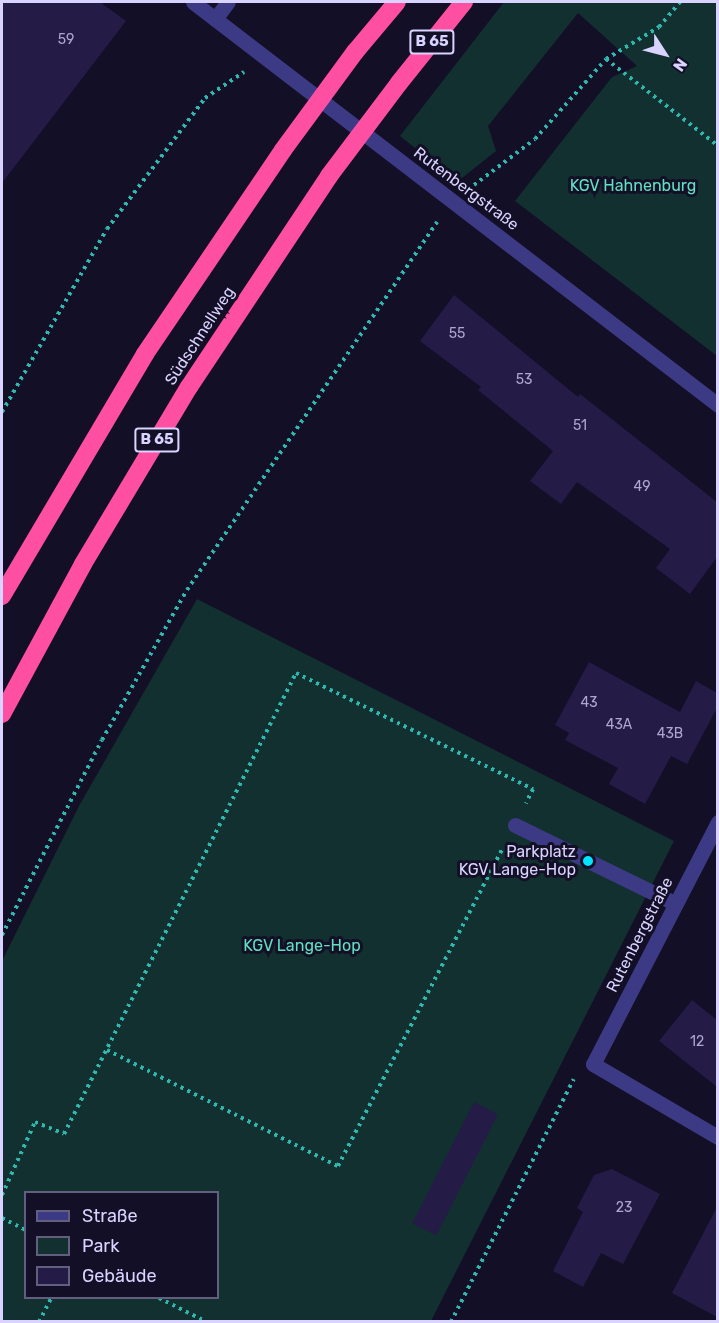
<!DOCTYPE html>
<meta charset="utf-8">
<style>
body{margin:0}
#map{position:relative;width:719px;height:1323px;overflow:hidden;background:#130f26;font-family:Rubik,sans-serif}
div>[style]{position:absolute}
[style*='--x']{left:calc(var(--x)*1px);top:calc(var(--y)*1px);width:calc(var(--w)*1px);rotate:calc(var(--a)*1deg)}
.green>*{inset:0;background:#12302f}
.building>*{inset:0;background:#241b47;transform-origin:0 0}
.path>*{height:4px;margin-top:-2px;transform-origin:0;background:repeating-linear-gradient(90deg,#2fb8b0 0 3px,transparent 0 7.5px)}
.minor>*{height:15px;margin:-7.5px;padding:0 7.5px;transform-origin:7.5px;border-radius:7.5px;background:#3d3a85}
.highway>*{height:18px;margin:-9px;padding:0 9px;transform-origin:9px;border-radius:9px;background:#ff4fa3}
.highway-bridge>*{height:18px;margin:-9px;padding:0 9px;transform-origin:9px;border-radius:9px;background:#ff4fa3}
.dots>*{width:16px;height:16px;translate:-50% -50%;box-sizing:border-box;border:3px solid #130f26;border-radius:50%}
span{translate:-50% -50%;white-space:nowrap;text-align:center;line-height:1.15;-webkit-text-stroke:6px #130f26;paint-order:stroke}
.number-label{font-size:14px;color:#aca6d1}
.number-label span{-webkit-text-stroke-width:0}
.shield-label span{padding:2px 4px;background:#130f26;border:2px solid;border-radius:4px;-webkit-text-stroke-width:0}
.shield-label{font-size:15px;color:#d9d4ff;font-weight:700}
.park-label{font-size:16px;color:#5fe0c0}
.street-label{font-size:16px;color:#d9d4ff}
.poi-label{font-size:16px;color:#d9d4ff}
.right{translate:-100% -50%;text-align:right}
.frame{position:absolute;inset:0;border:3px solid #d9d4ff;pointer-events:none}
.legend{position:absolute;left:24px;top:1191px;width:195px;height:108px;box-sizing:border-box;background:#130f26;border:2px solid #625e7d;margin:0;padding:8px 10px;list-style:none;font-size:18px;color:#d9d4ff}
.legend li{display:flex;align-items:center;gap:12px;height:30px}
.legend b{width:30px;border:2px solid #625e7d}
.north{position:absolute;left:635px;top:24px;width:60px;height:60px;-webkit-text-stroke:4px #130f26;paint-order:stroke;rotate:126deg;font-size:16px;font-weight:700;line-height:24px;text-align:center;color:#d9d4ff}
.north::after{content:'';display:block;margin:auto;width:21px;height:27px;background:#d9d4ff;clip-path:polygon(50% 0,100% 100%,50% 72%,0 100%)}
</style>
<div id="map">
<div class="green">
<div style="clip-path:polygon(504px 2px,717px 2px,717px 356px,515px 201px,612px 77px,637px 66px,578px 13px,488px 126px,496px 151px,457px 182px,400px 136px)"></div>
<div style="clip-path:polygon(evenodd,197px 599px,674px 841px,431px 1321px,2px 1321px,2px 961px,79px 806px,197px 599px,26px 1192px,218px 1192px,218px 1298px,26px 1298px,26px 1192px)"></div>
</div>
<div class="building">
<div style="clip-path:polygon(2px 2px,100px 2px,126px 21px,2px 183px)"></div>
<div style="clip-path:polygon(454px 295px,578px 397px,580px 394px,717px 502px,717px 557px,690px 594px,656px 568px,670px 549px,577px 482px,561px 504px,530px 481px,553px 451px,478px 390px,481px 387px,420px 341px)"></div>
<div style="clip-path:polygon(589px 662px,680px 712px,696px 681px,717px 693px,717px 708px,687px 764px,671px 756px,645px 804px,609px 784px,618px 768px,565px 740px,569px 733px,555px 725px)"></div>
<div style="clip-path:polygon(692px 1000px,717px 1020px,717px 1087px,659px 1041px)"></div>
<div style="left:474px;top:1102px;width:27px;height:136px;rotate:27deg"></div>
<div style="clip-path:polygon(612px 1169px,660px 1194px,623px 1264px,601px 1253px,583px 1287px,553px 1271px,583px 1212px,577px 1208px,594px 1175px)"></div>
<div style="clip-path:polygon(717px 1207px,717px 1317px,672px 1293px)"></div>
</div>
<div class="path">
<div style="--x:606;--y:59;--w:142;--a:37.8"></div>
<div style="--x:474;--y:185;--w:76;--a:-37"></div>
<div style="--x:535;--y:139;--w:107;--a:-48.4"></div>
<div style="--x:606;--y:59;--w:62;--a:-31.1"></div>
<div style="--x:659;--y:27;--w:33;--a:-50"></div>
<div style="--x:2;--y:412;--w:211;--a:-60.2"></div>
<div style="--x:107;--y:229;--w:164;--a:-53.2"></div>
<div style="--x:205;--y:98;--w:47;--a:-33.7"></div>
<div style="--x:2;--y:935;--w:219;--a:-62.9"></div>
<div style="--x:102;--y:740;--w:172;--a:-60.5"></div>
<div style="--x:187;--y:590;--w:445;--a:-55.8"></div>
<div style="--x:107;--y:1050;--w:258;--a:26.7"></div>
<div style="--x:338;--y:1166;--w:358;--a:-62.6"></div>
<div style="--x:2;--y:1195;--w:80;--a:-65.7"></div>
<div style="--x:35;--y:1122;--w:31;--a:22"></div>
<div style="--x:64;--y:1134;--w:516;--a:-63.29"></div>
<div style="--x:296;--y:673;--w:264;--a:26.1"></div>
<div style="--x:533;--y:789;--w:16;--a:117"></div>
<div style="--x:2;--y:1218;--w:27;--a:27"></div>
<div style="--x:159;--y:1298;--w:54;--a:26.6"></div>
<div style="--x:39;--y:1322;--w:27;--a:-63"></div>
<div style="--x:451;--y:1322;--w:272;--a:-63.2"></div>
</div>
<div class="minor">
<div style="--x:193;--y:2;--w:662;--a:37.51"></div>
<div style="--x:215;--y:19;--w:21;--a:-53"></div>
<div style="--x:718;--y:822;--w:272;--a:117.3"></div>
<div style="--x:593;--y:1064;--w:145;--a:30.3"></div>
<div style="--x:515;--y:825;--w:179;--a:26.1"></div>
</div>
<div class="highway">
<div style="--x:355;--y:52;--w:65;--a:-50"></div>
<div style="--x:399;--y:83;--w:104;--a:-51.3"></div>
<div style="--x:2;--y:596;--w:281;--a:-59.4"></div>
<div style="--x:145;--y:354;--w:246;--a:-55.9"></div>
<div style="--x:2;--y:714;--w:170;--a:-61.6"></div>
<div style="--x:83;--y:564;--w:206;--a:-59.1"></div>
<div style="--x:189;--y:387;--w:253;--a:-56.4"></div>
</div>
<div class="highway-bridge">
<div style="--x:283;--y:150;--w:122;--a:-53.7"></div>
<div style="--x:329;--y:176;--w:116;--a:-53"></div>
</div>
<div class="dots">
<div style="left:588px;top:861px;background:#00e5ff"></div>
</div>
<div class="number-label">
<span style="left:66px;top:40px">59</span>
<span style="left:457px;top:334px">55</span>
<span style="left:524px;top:380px">53</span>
<span style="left:580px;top:426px">51</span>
<span style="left:642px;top:487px">49</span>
<span style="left:589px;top:703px">43</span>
<span style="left:619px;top:725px">43A</span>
<span style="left:670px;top:734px">43B</span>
<span style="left:697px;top:1042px">12</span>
<span style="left:624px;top:1208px">23</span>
</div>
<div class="shield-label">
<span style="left:432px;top:42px">B 65</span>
<span style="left:157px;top:440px">B 65</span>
</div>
<div class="park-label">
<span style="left:633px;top:186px">KGV Hahnenburg</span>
<span style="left:302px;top:946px">KGV Lange-Hop</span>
</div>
<div class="street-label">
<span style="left:466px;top:189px;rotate:37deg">Rutenbergstraße</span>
<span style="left:200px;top:336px;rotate:-57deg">Südschnellweg</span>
<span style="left:640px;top:935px;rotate:-63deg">Rutenbergstraße</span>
</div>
<div class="poi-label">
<span class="right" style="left:576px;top:861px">Parkplatz<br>KGV Lange-Hop</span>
</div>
<div class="frame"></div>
<ul class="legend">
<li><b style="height:8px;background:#3d3a85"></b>Straße</li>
<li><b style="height:16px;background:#12302f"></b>Park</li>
<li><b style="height:16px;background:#241b47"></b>Gebäude</li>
</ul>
<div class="north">N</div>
</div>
